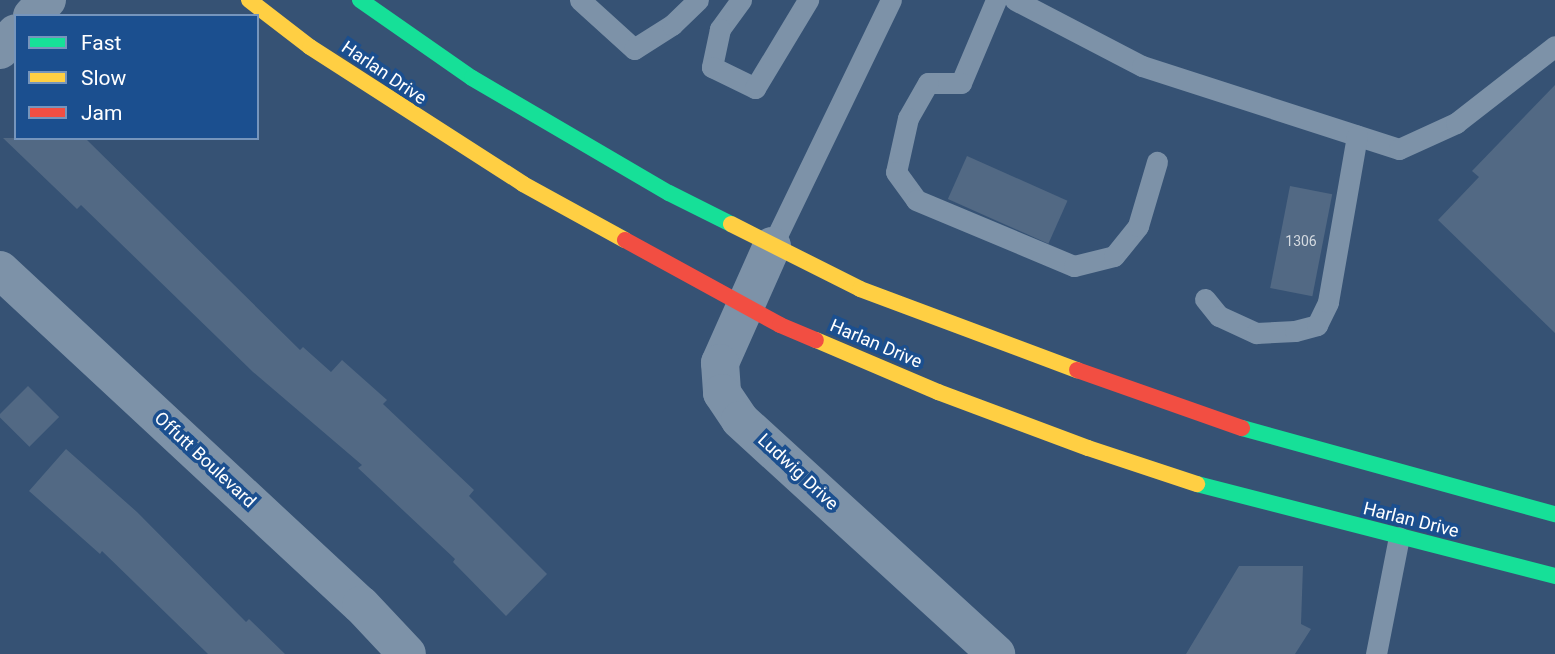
<!DOCTYPE html>
<style>
body{margin:0}
#map{position:relative;width:1555px;height:654px;overflow:hidden;background:#365274;font-family:Roboto,sans-serif}
div>[style]{position:absolute}
[style*='--x']{left:calc(var(--x)*1px);top:calc(var(--y)*1px);width:calc(var(--w)*1px);rotate:calc(var(--a)*1deg)}
.building>*{inset:0;background:#526984;transform-origin:0 0}
.lane>*{height:21px;margin:-10.5px;padding:0 10.5px;transform-origin:10.5px;border-radius:10.5px;background:#7d92a8}
.street>*{height:38px;margin:-19px;padding:0 19px;transform-origin:19px;border-radius:19px;background:#7d92a8}
.fast>*{height:16px;margin:-8px;padding:0 8px;transform-origin:8px;border-radius:8px;background:#16e098}
.slow>*{height:16px;margin:-8px;padding:0 8px;transform-origin:8px;border-radius:8px;background:#ffcf43}
.jam>*{height:16px;margin:-8px;padding:0 8px;transform-origin:8px;border-radius:8px;background:#f24e42}
span{translate:-50% -50%;white-space:nowrap;text-align:center;line-height:1.15;-webkit-text-stroke:7px #1b4f8f;paint-order:stroke}
.number-label{font-size:14px;color:#d4dae0}
.number-label span{-webkit-text-stroke-width:0}
.street-label{font-size:18px;color:#fff}
.legend{position:absolute;left:14px;top:14px;width:245px;height:126px;box-sizing:border-box;background:#1b4f8f;border:2px solid #7695bc;margin:0;padding:9px 12px;list-style:none;font-size:21px;color:#fff}
.legend li{display:flex;align-items:center;gap:14px;height:35px}
.legend b{width:35px;border:2px solid #7695bc}
</style>
<div id="map">
<div class="building">
<div style="clip-path:polygon(1555px 85px,1555px 333px,1438px 220px,1479px 177px,1472px 171px)"></div>
<div style="clip-path:polygon(3px 138px,85px 138px,300px 350px,303px 347px,331px 372px,342px 360px,387px 400px,383px 404px,474px 490px,469px 496px,547px 574px,506px 616px,453px 562px,455px 559px,358px 468px,362px 465px,253px 372px,81px 205px,77px 209px)"></div>
<div style="left:967px;top:156px;width:110px;height:47px;rotate:24deg"></div>
<div style="left:1290px;top:186px;width:43px;height:104px;rotate:11deg"></div>
<div style="left:28px;top:386px;width:44px;height:42px;rotate:45deg"></div>
<div style="clip-path:polygon(66px 449px,137px 512px,246px 622px,249px 619px,285px 654px,208px 654px,102px 551px,100px 554px,29px 491px)"></div>
<div style="clip-path:polygon(1239px 566px,1303px 566px,1301px 624px,1311px 629px,1295px 654px,1186px 654px)"></div>
</div>
<div class="lane">
<div style="--x:580;--y:0;--w:73;--a:42.2"></div>
<div style="--x:634;--y:49;--w:45;--a:-32.3"></div>
<div style="--x:672;--y:25;--w:36;--a:-44"></div>
<div style="--x:741;--y:0;--w:36;--a:126"></div>
<div style="--x:720;--y:29;--w:39;--a:102"></div>
<div style="--x:712;--y:67;--w:48;--a:26"></div>
<div style="--x:755;--y:88;--w:103;--a:-58.9"></div>
<div style="--x:996;--y:0;--w:90;--a:112.9"></div>
<div style="--x:961;--y:83;--w:33;--a:180"></div>
<div style="--x:928;--y:83;--w:40;--a:119.7"></div>
<div style="--x:908;--y:118;--w:55;--a:102.5"></div>
<div style="--x:896;--y:172;--w:34;--a:54"></div>
<div style="--x:916;--y:200;--w:171;--a:22.7"></div>
<div style="--x:1074;--y:266;--w:41;--a:-14"></div>
<div style="--x:1114;--y:256;--w:38;--a:-51"></div>
<div style="--x:1138;--y:226;--w:67;--a:-73.5"></div>
<div style="--x:1015;--y:0;--w:143;--a:27.5"></div>
<div style="--x:1142;--y:66;--w:270;--a:17.9"></div>
<div style="--x:1399;--y:149;--w:63;--a:-24.5"></div>
<div style="--x:1456;--y:123;--w:125;--a:-37.9"></div>
<div style="--x:772;--y:246;--w:273;--a:-64.2"></div>
<div style="--x:1205;--y:299;--w:22;--a:51"></div>
<div style="--x:1219;--y:316;--w:41;--a:24.7"></div>
<div style="--x:1256;--y:333;--w:39;--a:-3"></div>
<div style="--x:1295;--y:331;--w:23;--a:-15"></div>
<div style="--x:1317;--y:325;--w:25;--a:-64"></div>
<div style="--x:1328;--y:302;--w:169;--a:-80.1"></div>
<div style="--x:1376;--y:654;--w:119;--a:-78.9"></div>
</div>
<div class="street">
<div style="--x:32;--y:16;--w:22;--a:-47"></div>
<div style="--x:0;--y:50;--w:23;--a:-47"></div>
<div style="--x:772;--y:246;--w:128;--a:114"></div>
<div style="--x:720;--y:363;--w:30;--a:86"></div>
<div style="--x:722;--y:393;--w:32;--a:56"></div>
<div style="--x:740;--y:420;--w:347;--a:42.4"></div>
<div style="--x:0;--y:270;--w:492;--a:42.9"></div>
<div style="--x:361;--y:605;--w:67;--a:46.8"></div>
</div>
<div class="fast">
<div style="--x:360;--y:0;--w:136;--a:34.9"></div>
<div style="--x:472;--y:78;--w:228;--a:30.3"></div>
<div style="--x:669;--y:193;--w:69;--a:26.6"></div>
<div style="--x:1242;--y:428;--w:325;--a:15.4"></div>
<div style="--x:1197;--y:484;--w:370;--a:14.4"></div>
</div>
<div class="slow">
<div style="--x:249;--y:0;--w:77;--a:37.6"></div>
<div style="--x:310;--y:47;--w:253;--a:32.7"></div>
<div style="--x:523;--y:184;--w:116;--a:28.8"></div>
<div style="--x:731;--y:224;--w:144;--a:26.7"></div>
<div style="--x:860;--y:289;--w:232;--a:20.5"></div>
<div style="--x:816;--y:340;--w:133;--a:23.1"></div>
<div style="--x:938;--y:392;--w:160;--a:20.5"></div>
<div style="--x:1088;--y:448;--w:115;--a:18.3"></div>
</div>
<div class="jam">
<div style="--x:625;--y:240;--w:177;--a:28.7"></div>
<div style="--x:780;--y:325;--w:39;--a:23"></div>
<div style="--x:1077;--y:370;--w:175;--a:19.4"></div>
</div>
<div class="number-label">
<span style="left:1301px;top:241px">1306</span>
</div>
<div class="street-label">
<span style="left:384px;top:73px;rotate:34deg">Harlan Drive</span>
<span style="left:876px;top:344px;rotate:23deg">Harlan Drive</span>
<span style="left:205px;top:460px;rotate:43deg">Offutt Boulevard</span>
<span style="left:798px;top:472px;rotate:43deg">Ludwig Drive</span>
<span style="left:1411px;top:520px;rotate:14deg">Harlan Drive</span>
</div>
<ul class="legend">
<li><b style="height:9px;background:#16e098"></b>Fast</li>
<li><b style="height:9px;background:#ffcf43"></b>Slow</li>
<li><b style="height:9px;background:#f24e42"></b>Jam</li>
</ul>
</div>
